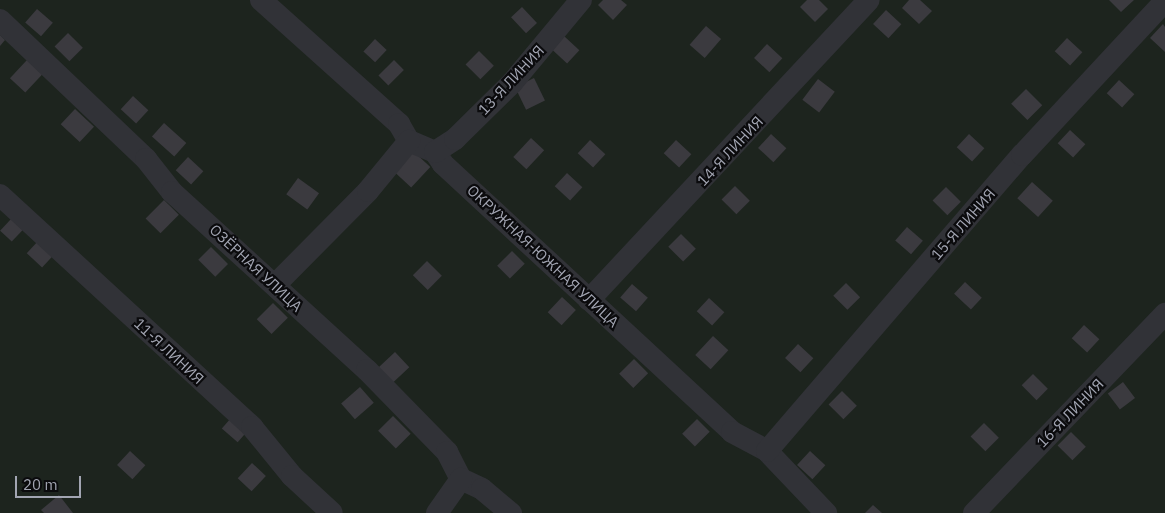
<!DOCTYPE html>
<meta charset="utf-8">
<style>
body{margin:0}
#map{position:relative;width:1165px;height:513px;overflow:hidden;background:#101012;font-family:"IBM Plex Sans",sans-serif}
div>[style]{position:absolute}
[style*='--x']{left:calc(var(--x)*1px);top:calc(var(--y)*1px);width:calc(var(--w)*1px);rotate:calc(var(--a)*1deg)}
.green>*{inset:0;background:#1d241e;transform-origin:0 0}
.building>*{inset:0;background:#3b3a3f;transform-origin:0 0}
.street>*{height:22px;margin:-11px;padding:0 11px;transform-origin:11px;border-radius:11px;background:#313237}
span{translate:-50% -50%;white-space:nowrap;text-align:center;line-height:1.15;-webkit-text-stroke:4.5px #0b0b0d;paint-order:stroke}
.street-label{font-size:15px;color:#a2a5b2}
.scale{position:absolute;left:15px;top:476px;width:66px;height:22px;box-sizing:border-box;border:2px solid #a2a5b2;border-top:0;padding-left:6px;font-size:15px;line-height:18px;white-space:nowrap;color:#a2a5b2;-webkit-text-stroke:4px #0b0b0d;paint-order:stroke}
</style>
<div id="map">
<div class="green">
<div style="left:0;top:0;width:1165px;height:513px"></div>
</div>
<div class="building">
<div style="clip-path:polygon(603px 0,621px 0,627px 5px,613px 20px,598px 5px)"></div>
<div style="clip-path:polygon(807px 0,819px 0,828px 9px,815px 22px,800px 7px)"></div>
<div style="clip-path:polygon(909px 0,920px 0,932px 11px,919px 24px,902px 8px)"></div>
<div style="clip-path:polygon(1109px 0,1134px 0,1121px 12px)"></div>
<div style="left:522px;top:7px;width:22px;height:15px;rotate:47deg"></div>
<div style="left:37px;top:9px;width:21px;height:18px;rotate:41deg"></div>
<div style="left:886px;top:10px;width:21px;height:19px;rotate:43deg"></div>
<div style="clip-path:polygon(1163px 24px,1165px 27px,1165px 52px,1150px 38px)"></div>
<div style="left:706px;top:26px;width:20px;height:25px;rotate:41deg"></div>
<div style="left:68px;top:33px;width:21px;height:19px;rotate:45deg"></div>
<div style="clip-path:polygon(0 35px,5px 40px,0 46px)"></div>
<div style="left:564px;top:36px;width:21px;height:18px;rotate:43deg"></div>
<div style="left:1067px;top:38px;width:21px;height:18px;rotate:43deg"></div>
<div style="left:375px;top:39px;width:16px;height:17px;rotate:43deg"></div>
<div style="left:767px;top:44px;width:21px;height:19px;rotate:43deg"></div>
<div style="left:479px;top:51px;width:21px;height:19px;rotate:45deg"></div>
<div style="left:27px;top:60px;width:21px;height:25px;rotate:43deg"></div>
<div style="left:394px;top:60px;width:14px;height:22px;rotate:45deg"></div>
<div style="left:534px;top:78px;width:25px;height:21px;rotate:64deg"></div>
<div style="left:818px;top:79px;width:21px;height:26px;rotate:37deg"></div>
<div style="left:1119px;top:80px;width:21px;height:18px;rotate:43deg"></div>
<div style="left:1026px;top:89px;width:23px;height:21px;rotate:45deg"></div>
<div style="left:133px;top:96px;width:21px;height:18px;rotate:43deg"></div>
<div style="left:75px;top:109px;width:26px;height:21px;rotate:43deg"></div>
<div style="left:164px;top:123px;width:30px;height:18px;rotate:42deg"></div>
<div style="left:1070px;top:130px;width:21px;height:18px;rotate:43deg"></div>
<div style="left:771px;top:134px;width:21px;height:19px;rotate:43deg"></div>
<div style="left:969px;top:134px;width:21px;height:18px;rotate:43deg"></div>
<div style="left:531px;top:138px;width:18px;height:26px;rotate:43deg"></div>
<div style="left:590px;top:140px;width:21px;height:18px;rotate:43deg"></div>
<div style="left:676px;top:140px;width:21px;height:18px;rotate:43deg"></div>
<div style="left:412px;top:150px;width:25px;height:28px;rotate:43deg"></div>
<div style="left:188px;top:157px;width:21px;height:18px;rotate:43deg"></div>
<div style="left:567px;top:173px;width:21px;height:18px;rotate:43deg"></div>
<div style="left:298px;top:178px;width:26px;height:20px;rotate:36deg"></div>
<div style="left:1032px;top:182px;width:28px;height:22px;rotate:42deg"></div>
<div style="left:735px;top:186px;width:21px;height:19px;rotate:45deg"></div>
<div style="left:946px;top:187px;width:21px;height:19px;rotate:45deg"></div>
<div style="left:164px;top:200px;width:21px;height:26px;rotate:45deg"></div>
<div style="left:11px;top:219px;width:16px;height:16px;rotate:43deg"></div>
<div style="left:907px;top:227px;width:21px;height:18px;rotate:41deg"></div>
<div style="left:681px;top:234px;width:21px;height:18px;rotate:45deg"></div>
<div style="left:39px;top:240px;width:21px;height:18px;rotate:43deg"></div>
<div style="left:211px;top:247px;width:24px;height:18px;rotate:45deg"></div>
<div style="left:512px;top:251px;width:18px;height:21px;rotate:45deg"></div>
<div style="left:427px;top:261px;width:21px;height:20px;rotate:45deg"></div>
<div style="left:965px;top:282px;width:23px;height:16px;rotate:43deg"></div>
<div style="left:846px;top:283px;width:20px;height:18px;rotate:45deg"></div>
<div style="left:632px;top:284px;width:21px;height:18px;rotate:41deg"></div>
<div style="left:562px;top:297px;width:19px;height:21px;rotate:43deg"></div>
<div style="left:709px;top:298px;width:21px;height:18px;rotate:43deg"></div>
<div style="left:273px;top:303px;width:21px;height:23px;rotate:45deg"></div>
<div style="left:1084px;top:325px;width:21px;height:18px;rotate:43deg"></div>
<div style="left:713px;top:336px;width:21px;height:26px;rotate:43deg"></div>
<div style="left:798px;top:344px;width:21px;height:19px;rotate:43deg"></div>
<div style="left:395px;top:352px;width:21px;height:23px;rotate:47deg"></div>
<div style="left:634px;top:359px;width:20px;height:21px;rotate:45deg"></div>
<div style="left:1033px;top:374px;width:21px;height:16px;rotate:45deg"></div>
<div style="left:1123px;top:382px;width:20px;height:19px;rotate:53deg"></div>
<div style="left:360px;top:387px;width:21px;height:25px;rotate:49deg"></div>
<div style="left:842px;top:391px;width:21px;height:19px;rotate:45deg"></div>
<div style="left:393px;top:416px;width:25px;height:21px;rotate:45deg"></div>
<div style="left:231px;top:418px;width:21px;height:14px;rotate:41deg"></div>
<div style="left:697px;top:419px;width:18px;height:21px;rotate:45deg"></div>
<div style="left:984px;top:423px;width:21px;height:19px;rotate:45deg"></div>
<div style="left:1071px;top:432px;width:21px;height:19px;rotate:45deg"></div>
<div style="left:130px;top:451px;width:21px;height:19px;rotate:43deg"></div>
<div style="left:810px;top:451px;width:21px;height:19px;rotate:43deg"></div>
<div style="left:252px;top:463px;width:19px;height:21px;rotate:43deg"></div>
<div style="clip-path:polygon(59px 495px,73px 513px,44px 513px,41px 510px)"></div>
<div style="clip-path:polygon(873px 505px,882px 513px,865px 513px)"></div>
</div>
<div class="street">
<div style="--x:261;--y:0;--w:186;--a:41.9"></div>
<div style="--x:399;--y:124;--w:20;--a:60"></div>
<div style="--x:409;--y:141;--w:28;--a:23"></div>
<div style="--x:435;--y:152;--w:14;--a:56"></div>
<div style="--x:443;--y:164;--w:394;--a:42.8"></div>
<div style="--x:732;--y:432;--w:40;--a:28"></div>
<div style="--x:767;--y:451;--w:86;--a:46.4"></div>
<div style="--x:0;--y:20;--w:202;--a:43.6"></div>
<div style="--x:146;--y:159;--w:42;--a:51.8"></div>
<div style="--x:172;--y:192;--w:264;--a:42.4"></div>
<div style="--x:367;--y:370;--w:115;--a:45.7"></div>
<div style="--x:447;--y:452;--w:30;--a:63"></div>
<div style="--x:461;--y:479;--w:23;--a:25"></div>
<div style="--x:482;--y:489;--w:38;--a:40"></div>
<div style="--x:435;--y:152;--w:24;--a:-33"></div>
<div style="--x:455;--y:139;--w:80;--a:-44.5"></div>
<div style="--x:512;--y:83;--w:108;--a:-50.3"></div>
<div style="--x:0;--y:195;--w:343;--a:42.6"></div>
<div style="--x:252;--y:427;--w:63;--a:50.8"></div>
<div style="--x:292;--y:476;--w:54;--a:42.8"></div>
<div style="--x:275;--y:285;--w:132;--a:-45.3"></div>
<div style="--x:368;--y:191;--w:65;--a:-50.6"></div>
<div style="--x:589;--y:300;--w:410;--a:-47"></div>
<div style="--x:767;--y:451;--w:391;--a:-49.3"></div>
<div style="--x:1022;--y:155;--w:210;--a:-47.1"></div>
<div style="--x:437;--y:513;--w:42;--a:-54.8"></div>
<div style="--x:974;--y:513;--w:276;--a:-46.2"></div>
</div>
<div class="street-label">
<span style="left:511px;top:80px;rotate:-47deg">13-Я ЛИНИЯ</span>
<span style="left:730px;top:151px;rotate:-47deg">14-Я ЛИНИЯ</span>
<span style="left:963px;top:224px;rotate:-49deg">15-Я ЛИНИЯ</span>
<span style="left:543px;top:256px;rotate:43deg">ОКРУЖНАЯ-ЮЖНАЯ УЛИЦА</span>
<span style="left:256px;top:268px;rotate:43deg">ОЗЁРНАЯ УЛИЦА</span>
<span style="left:169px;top:351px;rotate:43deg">11-Я ЛИНИЯ</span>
<span style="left:1070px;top:413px;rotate:-46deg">16-Я ЛИНИЯ</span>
</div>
<div class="scale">20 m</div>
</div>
